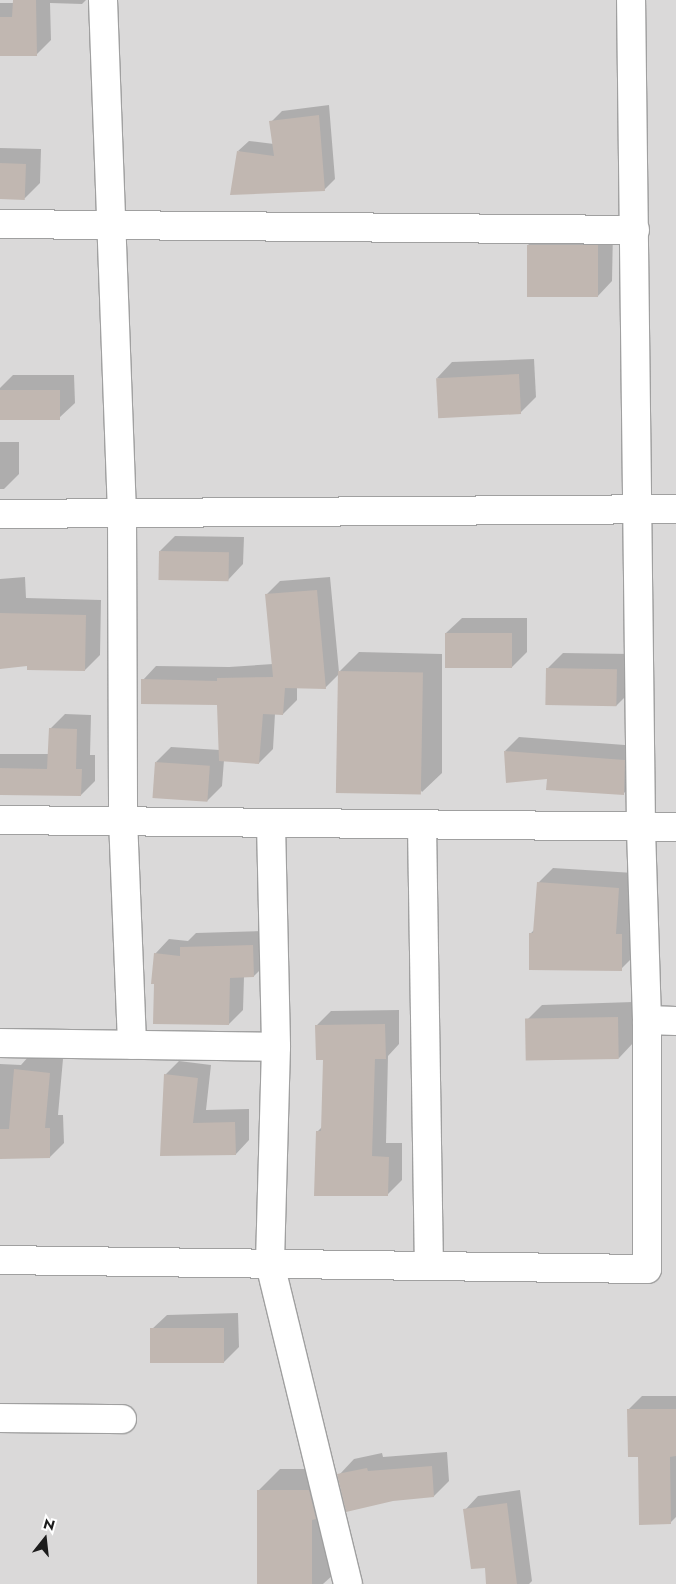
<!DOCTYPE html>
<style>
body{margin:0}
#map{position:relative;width:676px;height:1584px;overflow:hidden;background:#ede8e1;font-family:Jost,sans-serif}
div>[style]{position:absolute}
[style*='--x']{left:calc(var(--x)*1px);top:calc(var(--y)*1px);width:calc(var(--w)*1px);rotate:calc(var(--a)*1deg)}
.residential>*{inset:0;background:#dad9d9;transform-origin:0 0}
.shadow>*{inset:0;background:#0003}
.building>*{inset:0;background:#c1b7b1;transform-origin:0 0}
.roads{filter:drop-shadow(1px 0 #a0a0a0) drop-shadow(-1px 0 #a0a0a0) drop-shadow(0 1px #a0a0a0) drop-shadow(0 -1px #a0a0a0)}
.minor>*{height:28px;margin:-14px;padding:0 14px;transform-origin:14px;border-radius:14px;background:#fff}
span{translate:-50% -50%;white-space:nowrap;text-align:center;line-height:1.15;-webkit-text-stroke:5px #fff;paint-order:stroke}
.north{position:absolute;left:20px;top:1514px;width:50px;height:50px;-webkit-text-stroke:4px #fff;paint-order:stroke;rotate:16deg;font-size:14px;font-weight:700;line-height:20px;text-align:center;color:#1c1c1c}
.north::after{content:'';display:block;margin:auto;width:18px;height:22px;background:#1c1c1c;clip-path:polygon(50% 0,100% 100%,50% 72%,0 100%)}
</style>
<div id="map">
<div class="residential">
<div style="left:0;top:0;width:676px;height:1584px"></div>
</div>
<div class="shadow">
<div style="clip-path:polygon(14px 0,86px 0,82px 4px,50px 3px,51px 40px,37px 54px,0 55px,0 3px,14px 3px)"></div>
<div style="clip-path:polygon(329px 105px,335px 179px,324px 190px,238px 151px,249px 141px,274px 144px,271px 122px,282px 111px)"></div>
<div style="clip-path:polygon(0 148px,41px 149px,40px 183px,25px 198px,0 198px)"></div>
<div style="clip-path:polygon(543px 230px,613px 230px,612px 281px,597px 297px,528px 245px)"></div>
<div style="clip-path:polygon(534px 359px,536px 397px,520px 413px,437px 378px,452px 362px)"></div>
<div style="clip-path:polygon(13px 375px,74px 375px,75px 403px,59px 418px,0 419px,0 388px)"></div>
<div style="clip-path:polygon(0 442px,19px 442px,19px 474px,4px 489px,0 489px)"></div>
<div style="clip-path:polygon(175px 536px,244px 537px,243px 564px,228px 580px,160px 551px)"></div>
<div style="clip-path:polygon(25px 577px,26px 598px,101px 600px,100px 655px,85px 670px,28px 665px,0 667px,0 579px)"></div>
<div style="clip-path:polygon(330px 577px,339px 672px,359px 652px,442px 654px,442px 773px,422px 792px,339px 674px,325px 688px,297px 687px,297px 700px,283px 714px,275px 714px,273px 749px,259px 763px,224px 760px,222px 786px,207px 801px,156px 762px,171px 747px,220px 750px,219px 704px,143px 680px,156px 666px,229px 667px,273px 664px,266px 595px,280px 581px)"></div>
<div style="clip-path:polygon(462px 618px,527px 618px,527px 652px,512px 667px,446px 633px)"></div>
<div style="clip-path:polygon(563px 653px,632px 654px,632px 690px,616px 706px,548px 668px)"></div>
<div style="clip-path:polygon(65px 714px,91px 715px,90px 755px,95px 755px,95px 781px,81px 795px,0 794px,0 754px,49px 754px,50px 729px)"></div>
<div style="clip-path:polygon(519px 737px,638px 746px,637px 780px,623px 794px,549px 778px,505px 751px)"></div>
<div style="clip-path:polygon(553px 868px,634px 873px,636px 954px,621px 969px,530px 934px,535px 929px,538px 883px)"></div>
<div style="clip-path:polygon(267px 931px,268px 962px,254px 976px,244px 977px,243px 1010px,229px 1024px,155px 954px,169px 939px,188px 941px,196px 933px)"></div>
<div style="clip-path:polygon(633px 1002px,634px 1042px,619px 1058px,527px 1020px,542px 1005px)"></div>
<div style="clip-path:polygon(399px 1010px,399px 1044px,388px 1056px,386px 1143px,402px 1143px,402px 1180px,388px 1194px,318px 1131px,322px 1127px,324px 1059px,317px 1025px,331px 1011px)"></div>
<div style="clip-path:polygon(29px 1056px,63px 1059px,58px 1115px,63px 1115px,64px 1143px,50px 1157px,0 1158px,0 1064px,21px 1065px)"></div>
<div style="clip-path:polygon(179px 1061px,211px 1065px,206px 1110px,249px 1109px,249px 1140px,236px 1154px,161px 1155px,165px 1075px)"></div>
<div style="clip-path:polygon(238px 1313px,239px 1347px,224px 1362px,151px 1330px,167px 1315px)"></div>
<div style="clip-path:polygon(642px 1396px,676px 1396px,676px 1517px,670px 1523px,639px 1456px,628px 1410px)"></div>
<div style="clip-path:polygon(447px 1452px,449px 1481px,434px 1496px,339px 1475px,354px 1459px,382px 1453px,383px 1457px)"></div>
<div style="clip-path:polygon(280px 1469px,330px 1469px,334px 1574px,323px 1584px,258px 1584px,258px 1491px)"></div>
<div style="clip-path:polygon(520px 1490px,532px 1581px,529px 1584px,488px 1584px,486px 1566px,465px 1510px,478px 1496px)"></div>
</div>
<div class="building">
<div style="clip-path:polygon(13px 0,36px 0,37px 56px,0 56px,0 17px,12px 17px)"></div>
<div style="clip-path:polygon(319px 115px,325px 191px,230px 195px,237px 151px,274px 156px,269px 121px)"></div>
<div style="left:0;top:163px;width:26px;height:36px;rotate:2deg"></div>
<div style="left:527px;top:245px;width:71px;height:52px"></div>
<div style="left:519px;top:374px;width:40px;height:83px;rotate:87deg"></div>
<div style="left:0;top:390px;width:60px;height:30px"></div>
<div style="left:159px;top:551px;width:70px;height:29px;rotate:1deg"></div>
<div style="clip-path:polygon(317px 590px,326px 689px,285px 688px,283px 715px,263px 714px,259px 764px,219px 761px,217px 705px,141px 704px,141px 679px,217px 681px,217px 678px,273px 677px,265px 594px)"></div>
<div style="clip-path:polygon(0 613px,86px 615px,85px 671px,27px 670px,27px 666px,0 669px)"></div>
<div style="left:445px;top:633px;width:67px;height:35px"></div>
<div style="left:546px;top:668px;width:71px;height:37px;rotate:1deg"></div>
<div style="left:338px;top:671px;width:85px;height:122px;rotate:1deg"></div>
<div style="clip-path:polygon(49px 728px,77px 729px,76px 769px,82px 769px,81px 796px,0 795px,0 768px,47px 769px)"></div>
<div style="clip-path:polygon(504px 751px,625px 760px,624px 795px,546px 790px,547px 779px,506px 783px)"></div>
<div style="left:155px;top:762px;width:55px;height:36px;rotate:4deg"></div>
<div style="clip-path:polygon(537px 882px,619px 888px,616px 934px,622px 934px,622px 971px,529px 970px,529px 933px,533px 933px)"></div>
<div style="clip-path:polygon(253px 945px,254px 977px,230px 978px,229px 1025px,153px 1024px,154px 984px,151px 984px,154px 953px,180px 956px,180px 947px)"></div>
<div style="left:618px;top:1017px;width:42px;height:93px;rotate:89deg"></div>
<div style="clip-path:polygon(385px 1024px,386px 1059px,375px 1059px,372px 1156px,389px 1157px,388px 1196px,314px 1196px,316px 1131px,321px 1131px,323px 1060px,316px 1060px,315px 1025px)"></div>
<div style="clip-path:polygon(14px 1069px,50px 1073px,45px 1128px,50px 1128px,50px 1158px,0 1159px,0 1129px,9px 1129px)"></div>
<div style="clip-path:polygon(164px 1074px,198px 1078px,193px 1123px,235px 1122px,236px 1155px,160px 1156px)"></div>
<div style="left:224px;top:1328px;width:35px;height:74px;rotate:90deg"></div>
<div style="clip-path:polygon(627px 1409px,676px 1409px,676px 1456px,670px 1457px,671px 1524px,639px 1525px,638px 1457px,628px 1457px)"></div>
<div style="clip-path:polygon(432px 1466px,434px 1497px,393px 1501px,346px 1512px,337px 1474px,367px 1468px,368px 1471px)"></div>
<div style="clip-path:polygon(257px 1490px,309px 1490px,316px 1519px,312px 1520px,312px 1584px,257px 1584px)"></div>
<div style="clip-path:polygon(507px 1503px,517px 1584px,486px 1584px,485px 1568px,471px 1569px,463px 1509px)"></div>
</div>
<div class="roads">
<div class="minor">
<div style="--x:103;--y:0;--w:513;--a:87.88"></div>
<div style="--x:122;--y:513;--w:306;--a:89.8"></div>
<div style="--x:123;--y:819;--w:226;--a:87.7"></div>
<div style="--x:0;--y:224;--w:635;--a:0.54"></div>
<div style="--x:0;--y:514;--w:676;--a:-0.42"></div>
<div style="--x:0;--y:820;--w:676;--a:0.59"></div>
<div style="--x:271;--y:824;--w:223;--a:88.7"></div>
<div style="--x:276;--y:1047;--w:217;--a:91.6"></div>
<div style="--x:270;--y:1264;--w:329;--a:76.3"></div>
<div style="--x:422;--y:825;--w:440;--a:89.1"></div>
<div style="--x:647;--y:1020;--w:29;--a:2"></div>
<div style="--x:0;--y:1043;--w:276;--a:0.8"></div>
<div style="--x:0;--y:1260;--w:647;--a:0.8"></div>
<div style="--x:647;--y:1269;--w:249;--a:-90"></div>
<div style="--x:647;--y:1020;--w:194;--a:-91.8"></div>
<div style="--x:641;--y:826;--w:826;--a:-90.69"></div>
<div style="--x:0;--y:1418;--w:122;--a:0.5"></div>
</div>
</div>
<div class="north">N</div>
</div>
